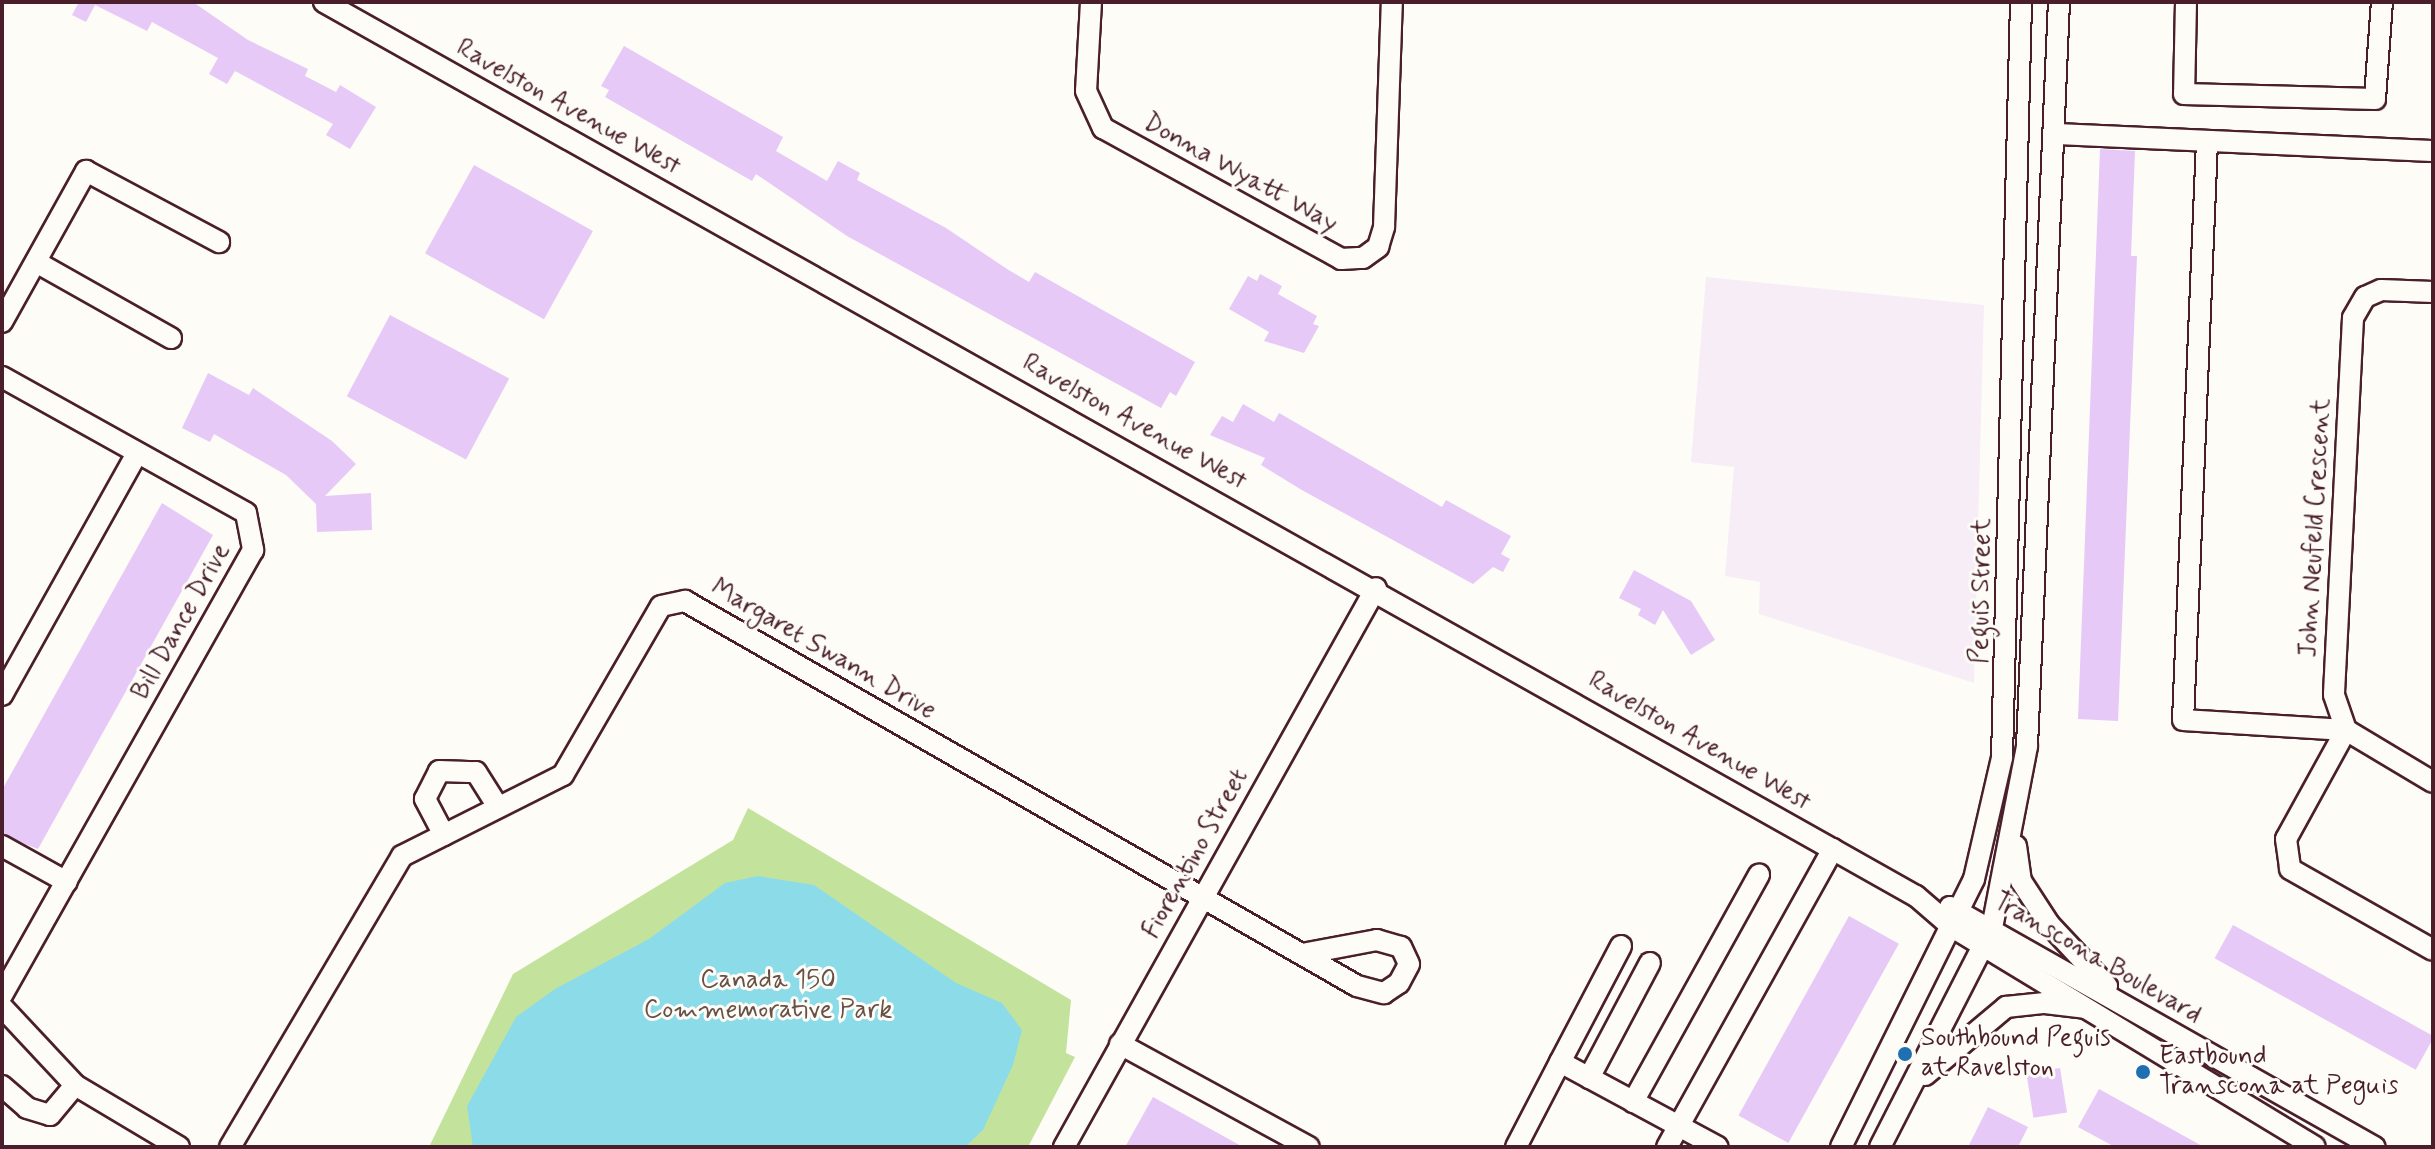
<!DOCTYPE html>
<style>
body{margin:0}
#map{position:relative;width:2435px;height:1149px;overflow:hidden;background:#fdfcf7;font-family:Mynerve,sans-serif}
div>[style]{position:absolute}
[style*='--x']{left:calc(var(--x)*1px);top:calc(var(--y)*1px);width:calc(var(--w)*1px);rotate:calc(var(--a)*1deg)}
.built>*{inset:0;background:#f6edf7}
.green>*{inset:0;background:#c3e39c}
.water>*{inset:0;background:#8cdbe9}
.building>*{inset:0;background:#e6c9f7;transform-origin:0 0}
.roads{filter:drop-shadow(2px 0 #4a1f2b) drop-shadow(-2px 0 #4a1f2b) drop-shadow(0 2px #4a1f2b) drop-shadow(0 -2px #4a1f2b)}
.minor>*{height:20px;margin:-10px;padding:0 10px;transform-origin:10px;border-radius:10px;background:#fdfcf7}
.dots>*{width:22px;height:22px;translate:-50% -50%;box-sizing:border-box;border:4px solid #fdfcf7;border-radius:50%}
span{translate:-50% -50%;white-space:nowrap;text-align:center;line-height:1.15;-webkit-text-stroke:6px #fdfcf7;paint-order:stroke}
.street-label{font-size:26px;color:#4a1f2b}
.park-label{font-size:26px;color:#685047}
.poi-label{font-size:26px;color:#4a1f2b}
.left{translate:0 -50%;text-align:left}
.frame{position:absolute;inset:0;border:4px solid #4a1f2b;pointer-events:none}
</style>
<div id="map">
<div class="built">
<div style="clip-path:polygon(1706px 277px,1984px 305px,1974px 683px,1759px 614px,1760px 582px,1725px 576px,1734px 467px,1691px 462px)"></div>
</div>
<div class="green">
<div style="clip-path:polygon(748px 808px,1071px 1000px,1066px 1053px,1075px 1057px,1028px 1147px,429px 1147px,513px 974px,733px 840px)"></div>
</div>
<div class="water">
<div style="clip-path:polygon(758px 876px,814px 885px,956px 983px,1002px 1003px,1022px 1030px,1013px 1065px,983px 1130px,965px 1147px,473px 1147px,467px 1106px,516px 1017px,555px 989px,649px 939px,725px 883px)"></div>
</div>
<div class="building">
<div style="clip-path:polygon(79px 2px,193px 2px,248px 40px,308px 69px,305px 76px,336px 92px,340px 85px,376px 107px,350px 149px,326px 135px,333px 124px,235px 71px,227px 84px,209px 74px,218px 58px,152px 22px,147px 31px,95px 5px,86px 22px,72px 15px)"></div>
<div style="clip-path:polygon(624px 46px,783px 137px,776px 151px,827px 181px,838px 161px,860px 173px,857px 180px,946px 228px,1007px 269px,1029px 282px,1035px 272px,1195px 362px,1176px 396px,1170px 392px,1161px 408px,847px 236px,756px 174px,752px 181px,605px 97px,609px 90px,601px 86px)"></div>
<div style="clip-path:polygon(2100px 149px,2135px 151px,2131px 256px,2137px 256px,2118px 721px,2078px 719px)"></div>
<div style="left:474px;top:165px;width:136px;height:101px;rotate:29deg"></div>
<div style="clip-path:polygon(1260px 274px,1282px 286px,1278px 294px,1317px 316px,1313px 324px,1319px 326px,1304px 353px,1264px 341px,1269px 332px,1229px 309px,1248px 276px,1257px 281px)"></div>
<div style="left:390px;top:315px;width:135px;height:92px;rotate:28deg"></div>
<div style="clip-path:polygon(208px 373px,249px 395px,253px 388px,332px 441px,356px 464px,325px 496px,371px 493px,372px 530px,317px 532px,316px 504px,286px 475px,214px 434px,210px 442px,182px 428px)"></div>
<div style="clip-path:polygon(1243px 404px,1274px 422px,1279px 413px,1442px 507px,1446px 500px,1511px 536px,1501px 554px,1510px 559px,1503px 572px,1493px 567px,1473px 584px,1300px 489px,1261px 465px,1265px 458px,1210px 435px,1222px 416px,1233px 422px)"></div>
<div style="clip-path:polygon(162px 503px,213px 535px,38px 849px,25px 844px,2px 833px,2px 790px)"></div>
<div style="clip-path:polygon(1634px 570px,1691px 601px,1715px 640px,1691px 655px,1663px 610px,1655px 625px,1638px 615px,1641px 609px,1619px 598px)"></div>
<div style="left:1849px;top:916px;width:57px;height:228px;rotate:29deg"></div>
<div style="left:2233px;top:925px;width:230px;height:38px;rotate:29deg"></div>
<div style="left:2060px;top:1068px;width:45px;height:34px;rotate:81deg"></div>
<div style="clip-path:polygon(2099px 1089px,2204px 1147px,2115px 1147px,2078px 1127px)"></div>
<div style="clip-path:polygon(1153px 1097px,1243px 1147px,1125px 1147px)"></div>
<div style="clip-path:polygon(1988px 1107px,2028px 1127px,2018px 1147px,1968px 1147px)"></div>
</div>
<div class="roads">
<div class="minor">
<div style="--x:324;--y:2;--w:1826;--a:29.32"></div>
<div style="--x:1916;--y:896;--w:48;--a:40.7"></div>
<div style="--x:1952;--y:927;--w:424;--a:31.2"></div>
<div style="--x:1091;--y:2;--w:89;--a:93.2"></div>
<div style="--x:1086;--y:91;--w:41;--a:65.3"></div>
<div style="--x:1103;--y:128;--w:272;--a:28.8"></div>
<div style="--x:1341;--y:259;--w:22;--a:-3"></div>
<div style="--x:1363;--y:258;--w:19;--a:-36"></div>
<div style="--x:1378;--y:247;--w:21;--a:-73"></div>
<div style="--x:1384;--y:227;--w:225;--a:-88"></div>
<div style="--x:2186;--y:2;--w:92;--a:91.2"></div>
<div style="--x:2184;--y:94;--w:191;--a:1.5"></div>
<div style="--x:2375;--y:99;--w:97;--a:-85.9"></div>
<div style="--x:2056;--y:134;--w:377;--a:2.6"></div>
<div style="--x:2207;--y:141;--w:579;--a:92.37"></div>
<div style="--x:2183;--y:720;--w:163;--a:3.5"></div>
<div style="--x:2346;--y:730;--w:124;--a:118.8"></div>
<div style="--x:2286;--y:839;--w:30;--a:82"></div>
<div style="--x:2290;--y:869;--w:164;--a:29.5"></div>
<div style="--x:36;--y:262;--w:155;--a:29.4"></div>
<div style="--x:2433;--y:292;--w:52;--a:-177.8"></div>
<div style="--x:2381;--y:290;--w:17;--a:156"></div>
<div style="--x:2365;--y:297;--w:24;--a:120"></div>
<div style="--x:2353;--y:318;--w:377;--a:92.9"></div>
<div style="--x:2334;--y:695;--w:37;--a:71"></div>
<div style="--x:2346;--y:730;--w:101;--a:30.9"></div>
<div style="--x:2;--y:322;--w:173;--a:-60.9"></div>
<div style="--x:86;--y:171;--w:151;--a:28.1"></div>
<div style="--x:2;--y:377;--w:279;--a:29.1"></div>
<div style="--x:246;--y:513;--w:38;--a:79"></div>
<div style="--x:253;--y:550;--w:511;--a:119.42"></div>
<div style="--x:2;--y:695;--w:277;--a:-60.8"></div>
<div style="--x:444;--y:835;--w:41;--a:-117.8"></div>
<div style="--x:425;--y:799;--w:31;--a:-63"></div>
<div style="--x:439;--y:771;--w:37;--a:2"></div>
<div style="--x:476;--y:772;--w:41;--a:57.8"></div>
<div style="--x:2;--y:846;--w:74;--a:29"></div>
<div style="--x:2016;--y:846;--w:35;--a:82"></div>
<div style="--x:2021;--y:881;--w:51;--a:56.9"></div>
<div style="--x:2049;--y:924;--w:85;--a:46.9"></div>
<div style="--x:1950;--y:907;--w:488;--a:29.5"></div>
<div style="--x:1621;--y:946;--w:131;--a:117.7"></div>
<div style="--x:1560;--y:1062;--w:179;--a:28.3"></div>
<div style="--x:2;--y:1007;--w:107;--a:46.9"></div>
<div style="--x:75;--y:1085;--w:121;--a:30.8"></div>
<div style="--x:1120;--y:1044;--w:215;--a:28.6"></div>
<div style="--x:1925;--y:1075;--w:106;--a:-40"></div>
<div style="--x:2006;--y:1007;--w:39;--a:-6"></div>
<div style="--x:2045;--y:1003;--w:38;--a:7"></div>
<div style="--x:1589;--y:1078;--w:130;--a:-62.1"></div>
<div style="--x:2;--y:1086;--w:33;--a:41"></div>
<div style="--x:27;--y:1108;--w:24;--a:17"></div>
<div style="--x:50;--y:1115;--w:39;--a:-50"></div>
<div style="--x:1633;--y:1102;--w:260;--a:-61"></div>
<div style="--x:230;--y:1147;--w:338;--a:-59.4"></div>
<div style="--x:402;--y:856;--w:180;--a:-26.7"></div>
<div style="--x:563;--y:775;--w:195;--a:-59.9"></div>
<div style="--x:661;--y:606;--w:25;--a:-12"></div>
<div style="--x:685;--y:601;--w:774;--a:29.81"></div>
<div style="--x:1357;--y:986;--w:28;--a:15"></div>
<div style="--x:1384;--y:993;--w:18;--a:-34"></div>
<div style="--x:1399;--y:983;--w:21;--a:-62"></div>
<div style="--x:1409;--y:964;--w:19;--a:-115"></div>
<div style="--x:1401;--y:947;--w:25;--a:-164"></div>
<div style="--x:1377;--y:940;--w:75;--a:169.3"></div>
<div style="--x:1064;--y:1147;--w:640;--a:-60.83"></div>
<div style="--x:1516;--y:1147;--w:96;--a:-62.6"></div>
<div style="--x:1667;--y:1147;--w:341;--a:-60.9"></div>
<div style="--x:1841;--y:1147;--w:299;--a:-63.6"></div>
<div style="--x:1974;--y:879;--w:124;--a:-77"></div>
<div style="--x:2002;--y:758;--w:756;--a:-88.56"></div>
<div style="--x:1880;--y:1147;--w:246;--a:-62.9"></div>
<div style="--x:1992;--y:928;--w:185;--a:-79.1"></div>
<div style="--x:2027;--y:746;--w:745;--a:-87.54"></div>
</div>
</div>
<div class="dots">
<div style="left:1905px;top:1054px;background:#1f6fb2"></div>
<div style="left:2143px;top:1072px;background:#1f6fb2"></div>
</div>
<div class="street-label">
<span style="left:568px;top:108px;rotate:29deg">Ravelston Avenue West</span>
<span style="left:1240px;top:174px;rotate:29deg">Donna Wyatt Way</span>
<span style="left:1134px;top:423px;rotate:29deg">Ravelston Avenue West</span>
<span style="left:2316px;top:528px;rotate:-87deg">John Neufeld Crescent</span>
<span style="left:1982px;top:591px;rotate:-89deg">Peguis Street</span>
<span style="left:182px;top:622px;rotate:-61deg">Bill Dance Drive</span>
<span style="left:823px;top:650px;rotate:30deg">Margaret Swann Drive</span>
<span style="left:1699px;top:742px;rotate:30deg">Ravelston Avenue West</span>
<span style="left:1196px;top:854px;rotate:-61deg">Fiorentino Street</span>
<span style="left:2097px;top:959px;rotate:30deg">Transcona Boulevard</span>
</div>
<div class="park-label">
<span style="left:768px;top:996px">Canada 150<br>Commemorative Park</span>
</div>
<div class="poi-label">
<span class="left" style="left:1921px;top:1054px">Southbound Peguis<br>at Ravelston</span>
<span class="left" style="left:2159px;top:1072px">Eastbound<br>Transcona at Peguis</span>
</div>
<div class="frame"></div>
</div>
